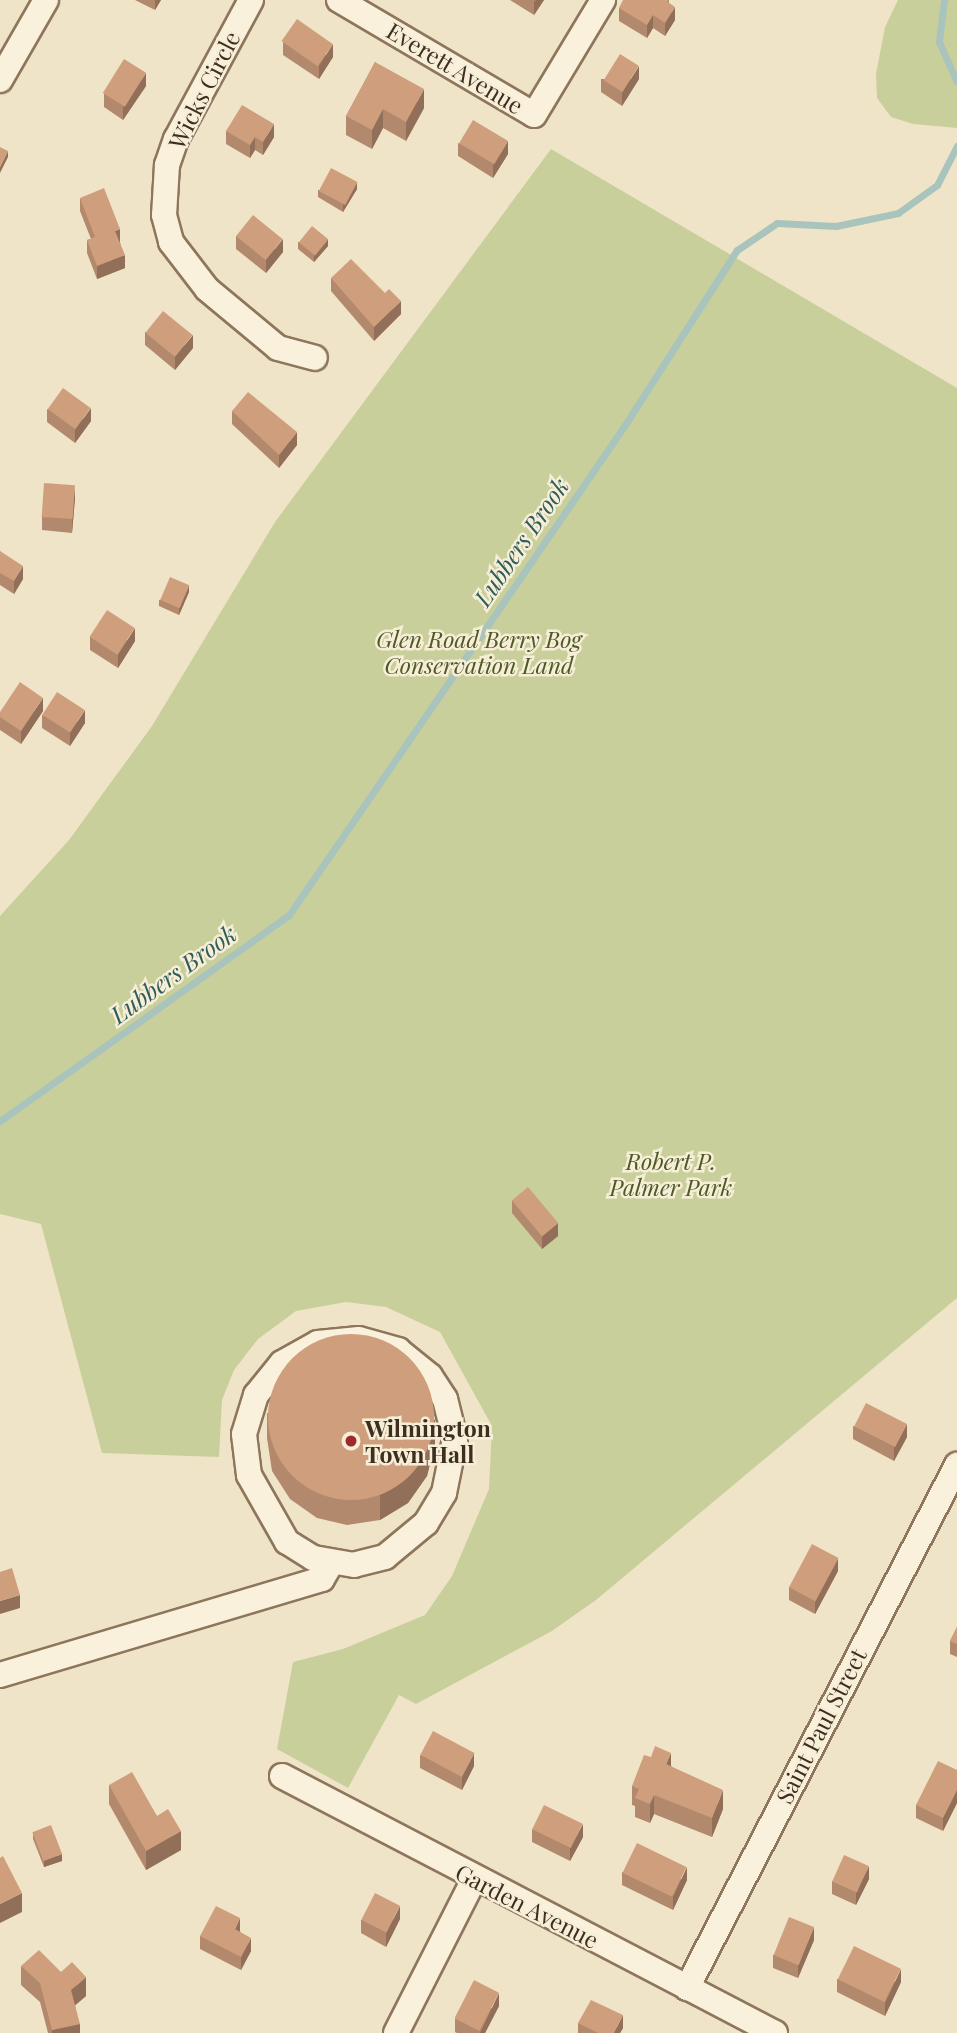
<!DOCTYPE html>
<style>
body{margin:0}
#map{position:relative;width:957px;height:2033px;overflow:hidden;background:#f0e4c8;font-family:"Playfair Display",serif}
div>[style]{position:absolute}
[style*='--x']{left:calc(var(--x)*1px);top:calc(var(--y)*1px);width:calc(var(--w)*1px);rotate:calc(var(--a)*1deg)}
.green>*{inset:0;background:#c9cf9b}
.stream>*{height:7px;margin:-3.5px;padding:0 3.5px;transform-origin:3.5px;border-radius:3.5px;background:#a9c4bc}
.roads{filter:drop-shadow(2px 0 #8d765c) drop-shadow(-2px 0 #8d765c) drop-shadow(0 2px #8d765c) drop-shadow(0 -2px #8d765c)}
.minor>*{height:24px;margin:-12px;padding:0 12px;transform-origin:12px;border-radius:12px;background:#faf1dc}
.wall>*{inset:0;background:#b2896c}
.shaded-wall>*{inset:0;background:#916f58}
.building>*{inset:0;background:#cf9f7d;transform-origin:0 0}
.round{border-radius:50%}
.dots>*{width:19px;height:19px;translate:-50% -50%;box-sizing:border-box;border:4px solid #f7eed8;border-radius:50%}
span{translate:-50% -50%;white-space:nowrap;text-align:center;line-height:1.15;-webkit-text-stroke:5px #f7eed8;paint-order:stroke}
.street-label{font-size:23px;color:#3d2e20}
.park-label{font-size:23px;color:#4d5a26;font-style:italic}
.poi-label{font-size:23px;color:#3d2e20;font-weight:700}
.left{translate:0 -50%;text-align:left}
.water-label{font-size:24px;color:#2f5d5a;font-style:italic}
</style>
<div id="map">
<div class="green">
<div style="clip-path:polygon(898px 0,957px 0,957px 128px,913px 124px,891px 117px,877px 98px,876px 74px,885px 27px)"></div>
<div style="clip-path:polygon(551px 149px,957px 388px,957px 1298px,596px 1600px,552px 1631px,416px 1704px,399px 1695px,348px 1788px,277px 1749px,293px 1662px,343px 1649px,425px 1615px,452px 1576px,489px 1489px,492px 1426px,440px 1332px,386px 1307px,346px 1302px,296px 1311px,258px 1339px,234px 1370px,222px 1400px,219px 1457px,102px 1453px,41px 1224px,0 1214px,0 916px,69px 840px,152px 726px,275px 522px)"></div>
</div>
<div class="stream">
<div style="--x:944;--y:0;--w:42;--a:96.8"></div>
<div style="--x:939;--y:42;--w:44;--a:65.8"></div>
<div style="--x:0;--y:1121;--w:355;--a:-35.5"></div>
<div style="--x:289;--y:915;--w:591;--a:-55.56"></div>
<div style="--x:623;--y:428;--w:211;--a:-57.4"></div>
<div style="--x:737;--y:250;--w:48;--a:-34"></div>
<div style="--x:777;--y:223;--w:59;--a:2.9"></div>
<div style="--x:836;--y:226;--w:63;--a:-11.8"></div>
<div style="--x:898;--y:213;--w:48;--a:-35.7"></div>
<div style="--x:937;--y:185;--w:44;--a:-62.9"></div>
</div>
<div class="roads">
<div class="minor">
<div style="--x:251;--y:0;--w:158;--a:118.3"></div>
<div style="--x:176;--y:139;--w:28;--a:109"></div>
<div style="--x:167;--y:165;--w:50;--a:93.4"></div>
<div style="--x:164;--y:215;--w:28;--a:75"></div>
<div style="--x:171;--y:242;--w:59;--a:52.5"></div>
<div style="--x:207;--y:289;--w:92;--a:39.7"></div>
<div style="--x:278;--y:348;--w:38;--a:15"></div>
<div style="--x:339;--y:0;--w:226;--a:30.5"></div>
<div style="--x:534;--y:115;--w:134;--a:-59"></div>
<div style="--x:0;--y:80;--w:92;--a:-60.1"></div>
<div style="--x:359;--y:1339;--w:41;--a:15.8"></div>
<div style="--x:398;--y:1350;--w:41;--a:39.1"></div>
<div style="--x:430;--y:1376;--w:27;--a:57"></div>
<div style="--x:445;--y:1399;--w:41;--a:76"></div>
<div style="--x:455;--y:1439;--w:55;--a:101.5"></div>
<div style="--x:444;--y:1493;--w:35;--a:121"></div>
<div style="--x:426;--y:1523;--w:53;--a:140.3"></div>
<div style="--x:385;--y:1557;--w:32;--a:166"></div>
<div style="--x:354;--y:1565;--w:42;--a:-170.3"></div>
<div style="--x:313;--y:1558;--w:31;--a:-148"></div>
<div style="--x:287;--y:1542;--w:77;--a:-119.6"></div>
<div style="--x:249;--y:1475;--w:41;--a:-97"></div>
<div style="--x:244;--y:1434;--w:41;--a:-72.9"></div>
<div style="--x:256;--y:1395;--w:41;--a:-50.9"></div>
<div style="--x:282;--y:1363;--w:41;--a:-29.1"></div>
<div style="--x:318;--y:1343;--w:41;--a:-5.6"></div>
<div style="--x:0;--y:1675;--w:336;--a:-16.6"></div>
<div style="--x:322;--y:1579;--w:20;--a:-60"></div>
<div style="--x:282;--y:1776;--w:556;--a:27.53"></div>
<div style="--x:687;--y:1988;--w:589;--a:-62.69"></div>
<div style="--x:396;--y:2033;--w:173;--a:-63.1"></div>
</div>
</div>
<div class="wall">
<div style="clip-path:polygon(135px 0,161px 0,155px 10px)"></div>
<div style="clip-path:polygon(510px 0,544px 0,534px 15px)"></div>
<div style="clip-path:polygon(669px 0,669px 3px,675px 20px,665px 36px,653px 28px,647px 38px,619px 21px,619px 8px)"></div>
<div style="clip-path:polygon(283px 42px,333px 57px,319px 79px,283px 55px)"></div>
<div style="clip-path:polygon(375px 62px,424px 108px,406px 141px,383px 128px,372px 149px,346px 135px,346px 116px)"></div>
<div style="clip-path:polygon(601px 79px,639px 79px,622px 106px,601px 92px)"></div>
<div style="clip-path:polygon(146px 86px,123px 120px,104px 107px,104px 94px)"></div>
<div style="clip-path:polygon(226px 131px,274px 137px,263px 155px,255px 150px,250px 158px,226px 144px)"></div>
<div style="clip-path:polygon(458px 143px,508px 154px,493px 178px,458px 156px)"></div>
<div style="clip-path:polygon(357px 189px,343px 212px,318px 197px,318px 190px)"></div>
<div style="clip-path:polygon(80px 198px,120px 242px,125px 268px,97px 279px,87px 253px,87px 240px,91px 239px,80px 211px)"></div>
<div style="clip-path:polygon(236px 236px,283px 252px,266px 273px,236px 249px)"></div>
<div style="clip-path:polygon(298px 242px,328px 246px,314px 262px,298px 249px)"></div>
<div style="clip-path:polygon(331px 278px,401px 314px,374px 341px,331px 291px)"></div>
<div style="clip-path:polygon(145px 332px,193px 348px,175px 370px,145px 345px)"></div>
<div style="clip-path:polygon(47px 409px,91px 421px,75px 443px,47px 422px)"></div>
<div style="clip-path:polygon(232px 411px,297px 445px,279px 468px,232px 424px)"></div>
<div style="clip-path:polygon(75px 498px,72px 533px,42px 530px,42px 517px)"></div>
<div style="clip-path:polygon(0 551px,23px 579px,14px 594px,0 585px)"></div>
<div style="clip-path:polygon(189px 592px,179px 615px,159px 606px,159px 600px)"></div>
<div style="clip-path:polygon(90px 637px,135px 641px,118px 668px,90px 650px)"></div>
<div style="clip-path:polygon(43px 711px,21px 744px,0 730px,0 712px)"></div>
<div style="clip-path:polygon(42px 715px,85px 723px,70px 746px,42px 728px)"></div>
<div style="clip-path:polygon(512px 1200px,558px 1236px,542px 1249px,512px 1213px)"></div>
<div style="clip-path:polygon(267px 1413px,435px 1444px,427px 1476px,408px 1503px,380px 1520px,347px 1525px,317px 1518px,290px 1499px,272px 1471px,267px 1438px)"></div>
<div style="clip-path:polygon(853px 1426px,907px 1437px,894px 1461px,853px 1439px)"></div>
<div style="clip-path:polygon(838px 1571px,815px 1614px,789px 1600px,789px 1587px)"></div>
<div style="clip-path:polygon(957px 1627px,957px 1657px,950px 1654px,950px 1641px)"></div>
<div style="clip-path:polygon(420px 1755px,474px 1766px,462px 1790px,420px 1768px)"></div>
<div style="clip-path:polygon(671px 1766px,723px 1809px,712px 1837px,654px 1814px,650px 1823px,635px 1817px,635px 1806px,632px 1805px,632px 1786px)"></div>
<div style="clip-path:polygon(957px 1770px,957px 1803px,943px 1831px,916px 1818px,916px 1805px)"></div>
<div style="clip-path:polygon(109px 1785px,157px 1816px,181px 1850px,146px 1870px,109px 1804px)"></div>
<div style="clip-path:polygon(532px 1829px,583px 1837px,570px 1861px,532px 1842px)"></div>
<div style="clip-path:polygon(33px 1833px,62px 1861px,44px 1867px,33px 1839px)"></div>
<div style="clip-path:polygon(622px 1872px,687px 1880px,673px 1910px,622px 1885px)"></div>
<div style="clip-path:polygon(869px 1879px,856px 1905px,832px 1894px,832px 1881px)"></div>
<div style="clip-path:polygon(400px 1919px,386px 1947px,361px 1933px,361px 1920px)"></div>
<div style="clip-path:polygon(240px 1931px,251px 1951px,241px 1970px,200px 1949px,200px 1936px)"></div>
<div style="clip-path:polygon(814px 1940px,798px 1978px,773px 1968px,773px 1955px)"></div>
<div style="clip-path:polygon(21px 1966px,61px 1972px,86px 1996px,75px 2005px,80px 2033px,48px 2033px,40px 2002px,21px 1985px)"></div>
<div style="clip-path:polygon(837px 1979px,901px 1982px,885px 2016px,837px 1992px)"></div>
<div style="clip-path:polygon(499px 2006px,485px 2033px,457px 2033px,455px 2032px,455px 2019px)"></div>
<div style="clip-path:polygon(578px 2023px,623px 2028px,620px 2033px,578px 2033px)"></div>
</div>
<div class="shaded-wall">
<div style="clip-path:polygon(155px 0,161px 0,155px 10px)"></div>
<div style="clip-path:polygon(536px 0,544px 0,534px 15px,534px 2px)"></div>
<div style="clip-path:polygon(675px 7px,675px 20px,665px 36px,665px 23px)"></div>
<div style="clip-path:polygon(653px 15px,653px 28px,647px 38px,647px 25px)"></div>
<div style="clip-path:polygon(333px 44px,333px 57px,319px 79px,319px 66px)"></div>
<div style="clip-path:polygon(639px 66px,639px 79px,622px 106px,622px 93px)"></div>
<div style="clip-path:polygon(146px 73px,146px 86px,123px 120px,123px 107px)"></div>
<div style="clip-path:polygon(424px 89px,424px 108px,406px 141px,406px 122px)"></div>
<div style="clip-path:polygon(383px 109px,383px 128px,372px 149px,372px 130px)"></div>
<div style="clip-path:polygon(274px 124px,274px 137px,263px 155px,263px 142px)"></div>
<div style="clip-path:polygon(255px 137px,255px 150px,250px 158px,250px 145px)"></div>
<div style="clip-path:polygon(508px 141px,508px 154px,493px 178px,493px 165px)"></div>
<div style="clip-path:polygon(8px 151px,8px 157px,0 173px,0 167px)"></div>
<div style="clip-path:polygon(357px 182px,357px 189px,343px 212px,343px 205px)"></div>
<div style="clip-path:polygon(120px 229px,120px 242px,115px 244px,115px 231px)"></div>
<div style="clip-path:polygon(283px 239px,283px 252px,266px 273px,266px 260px)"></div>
<div style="clip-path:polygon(328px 239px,328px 246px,314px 262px,314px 256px)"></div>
<div style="clip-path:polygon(125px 255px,125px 268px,97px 279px,97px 266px)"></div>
<div style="clip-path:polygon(401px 301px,401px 314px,374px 341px,374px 327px)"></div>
<div style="clip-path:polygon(193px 335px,193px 348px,175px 370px,175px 357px)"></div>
<div style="clip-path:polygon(91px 408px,91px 421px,75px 443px,75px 430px)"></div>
<div style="clip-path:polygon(297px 432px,297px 445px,279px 468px,279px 455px)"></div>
<div style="clip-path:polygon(75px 485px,75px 498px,72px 533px,72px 520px)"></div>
<div style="clip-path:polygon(23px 566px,23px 579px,14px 594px,14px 581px)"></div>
<div style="clip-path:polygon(189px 585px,189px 592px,179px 615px,179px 608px)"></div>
<div style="clip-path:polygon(135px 628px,135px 641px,118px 668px,118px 655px)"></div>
<div style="clip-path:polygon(43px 698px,43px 711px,21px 744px,21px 731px)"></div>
<div style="clip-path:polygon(85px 710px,85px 723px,70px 746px,70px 733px)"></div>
<div style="clip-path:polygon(558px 1223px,558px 1236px,542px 1249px,542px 1236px)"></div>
<div style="clip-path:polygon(435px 1419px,435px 1444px,427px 1476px,408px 1503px,380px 1520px,380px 1495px)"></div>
<div style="clip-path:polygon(907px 1424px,907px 1437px,894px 1461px,894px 1448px)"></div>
<div style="clip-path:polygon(838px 1558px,838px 1571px,815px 1614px,815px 1601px)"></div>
<div style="clip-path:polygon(20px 1595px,20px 1608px,0 1614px,0 1601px)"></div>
<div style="clip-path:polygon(474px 1753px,474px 1766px,462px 1790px,462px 1777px)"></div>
<div style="clip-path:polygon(671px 1753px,671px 1772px,666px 1764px)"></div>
<div style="clip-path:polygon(723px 1790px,723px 1809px,712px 1837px,712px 1818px)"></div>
<div style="clip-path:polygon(957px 1790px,957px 1803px,943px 1831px,943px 1818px)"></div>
<div style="clip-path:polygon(654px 1795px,654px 1814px,650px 1823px,650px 1804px)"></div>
<div style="clip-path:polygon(583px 1824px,583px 1837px,570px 1861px,570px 1848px)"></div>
<div style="clip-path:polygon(181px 1831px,181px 1850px,146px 1870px,146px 1851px)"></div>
<div style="clip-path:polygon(62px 1854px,62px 1861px,44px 1867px,44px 1861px)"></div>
<div style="clip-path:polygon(869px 1866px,869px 1879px,856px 1905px,856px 1892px)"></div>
<div style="clip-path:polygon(687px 1867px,687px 1880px,673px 1910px,673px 1897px)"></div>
<div style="clip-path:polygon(22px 1893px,22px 1912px,0 1923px,0 1904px)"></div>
<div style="clip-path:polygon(400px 1906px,400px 1919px,386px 1947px,386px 1934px)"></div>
<div style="clip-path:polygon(240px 1918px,240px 1931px,235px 1942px,235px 1929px)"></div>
<div style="clip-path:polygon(814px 1927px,814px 1940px,798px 1978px,798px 1965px)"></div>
<div style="clip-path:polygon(251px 1938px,251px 1951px,241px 1970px,241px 1957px)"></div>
<div style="clip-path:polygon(901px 1969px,901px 1982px,885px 2016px,885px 2003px)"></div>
<div style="clip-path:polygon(86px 1977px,86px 1996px,71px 2009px,71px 1990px)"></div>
<div style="clip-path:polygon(499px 1993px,499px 2006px,485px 2033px,480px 2033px)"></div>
<div style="clip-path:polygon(623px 2015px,623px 2028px,620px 2033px,614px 2033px)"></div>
<div style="clip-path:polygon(80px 2024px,80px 2033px,52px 2033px,52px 2030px)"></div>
</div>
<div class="building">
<div style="clip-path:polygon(623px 0,665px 0,675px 7px,665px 23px,653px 15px,647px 25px,619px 8px)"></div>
<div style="left:297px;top:19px;width:44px;height:27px;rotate:35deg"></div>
<div style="left:620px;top:54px;width:22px;height:31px;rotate:32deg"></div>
<div style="left:124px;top:59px;width:26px;height:40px;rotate:32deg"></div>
<div style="clip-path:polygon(375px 62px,424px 89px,406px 122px,383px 109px,372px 130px,346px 116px)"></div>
<div style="clip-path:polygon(242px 105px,274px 124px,263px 142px,255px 137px,250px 145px,226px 131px)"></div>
<div style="left:473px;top:120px;width:41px;height:27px;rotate:31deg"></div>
<div style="clip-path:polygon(0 147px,8px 151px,0 167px)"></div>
<div style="left:331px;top:168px;width:30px;height:26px;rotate:28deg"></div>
<div style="clip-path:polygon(104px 188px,120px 229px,115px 231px,125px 255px,97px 266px,87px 240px,95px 237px,80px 198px)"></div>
<div style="left:253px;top:215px;width:38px;height:27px;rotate:39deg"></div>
<div style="left:312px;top:226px;width:21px;height:21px;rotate:39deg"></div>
<div style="clip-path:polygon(351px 259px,385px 293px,389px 289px,401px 301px,374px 327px,331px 278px)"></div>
<div style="left:163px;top:311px;width:38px;height:28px;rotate:39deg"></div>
<div style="left:63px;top:388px;width:34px;height:26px;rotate:36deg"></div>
<div style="clip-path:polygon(248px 392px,297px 432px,279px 455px,232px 411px)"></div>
<div style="left:44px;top:483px;width:31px;height:34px;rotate:4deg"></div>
<div style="clip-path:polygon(0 551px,23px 566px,14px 581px,0 573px)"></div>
<div style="left:170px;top:577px;width:21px;height:25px;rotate:23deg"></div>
<div style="left:107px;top:610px;width:33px;height:32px;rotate:33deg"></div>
<div style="clip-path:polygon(20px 682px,43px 698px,21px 731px,0 717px,0 712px)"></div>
<div style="left:57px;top:692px;width:33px;height:27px;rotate:33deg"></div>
<div style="left:528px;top:1187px;width:47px;height:21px;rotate:50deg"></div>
<div class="round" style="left:268px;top:1334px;width:166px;height:166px"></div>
<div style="left:866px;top:1403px;width:46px;height:26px;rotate:27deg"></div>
<div style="left:812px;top:1544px;width:30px;height:49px;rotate:28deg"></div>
<div style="clip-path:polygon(12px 1568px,20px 1595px,0 1601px,0 1572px)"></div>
<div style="clip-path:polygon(957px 1627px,957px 1644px,950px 1641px)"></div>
<div style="left:433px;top:1731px;width:47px;height:27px;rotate:28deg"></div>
<div style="clip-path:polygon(655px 1746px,671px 1753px,666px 1764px,723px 1790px,712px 1818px,654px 1795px,650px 1804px,635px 1798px,639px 1789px,632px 1786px,644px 1755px,651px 1757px)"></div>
<div style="clip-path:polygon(938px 1761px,957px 1770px,957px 1790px,943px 1818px,916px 1805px)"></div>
<div style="clip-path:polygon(132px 1772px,157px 1816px,168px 1809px,181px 1831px,146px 1851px,109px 1785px)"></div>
<div style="left:544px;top:1805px;width:43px;height:27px;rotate:26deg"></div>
<div style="left:51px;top:1825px;width:31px;height:20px;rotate:69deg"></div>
<div style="left:637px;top:1843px;width:55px;height:33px;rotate:26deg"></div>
<div style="left:844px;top:1855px;width:27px;height:29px;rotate:24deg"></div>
<div style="clip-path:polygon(3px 1856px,22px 1893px,0 1904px,0 1858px)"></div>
<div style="left:375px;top:1893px;width:28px;height:30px;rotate:27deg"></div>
<div style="clip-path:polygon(216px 1906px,240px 1918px,235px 1929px,251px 1938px,241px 1957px,200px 1936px)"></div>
<div style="left:789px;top:1917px;width:27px;height:41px;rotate:22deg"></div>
<div style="left:854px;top:1946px;width:52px;height:37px;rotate:26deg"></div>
<div style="clip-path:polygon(39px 1950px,61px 1972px,72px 1962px,86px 1977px,71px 1990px,80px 2024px,52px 2030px,40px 1983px,21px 1966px)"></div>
<div style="left:474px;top:1980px;width:28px;height:43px;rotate:27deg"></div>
<div style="clip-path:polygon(591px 2000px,623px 2015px,614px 2033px,598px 2033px,578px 2023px)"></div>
</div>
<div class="dots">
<div style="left:351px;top:1441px;background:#9e2a2b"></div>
</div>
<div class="street-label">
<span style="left:455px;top:68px;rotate:31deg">Everett Avenue</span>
<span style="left:204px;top:90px;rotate:-63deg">Wicks Circle</span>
<span style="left:821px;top:1726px;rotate:-63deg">Saint Paul Street</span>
<span style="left:527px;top:1906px;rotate:27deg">Garden Avenue</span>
</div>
<div class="park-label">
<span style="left:479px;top:652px">Glen Road Berry Bog<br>Conservation Land</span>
<span style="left:671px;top:1174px">Robert P.<br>Palmer Park</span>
</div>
<div class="poi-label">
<span class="left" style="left:365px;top:1441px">Wilmington<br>Town Hall</span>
</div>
<div class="water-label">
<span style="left:521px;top:542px;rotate:-56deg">Lubbers Brook</span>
<span style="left:173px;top:974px;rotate:-36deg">Lubbers Brook</span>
</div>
</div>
